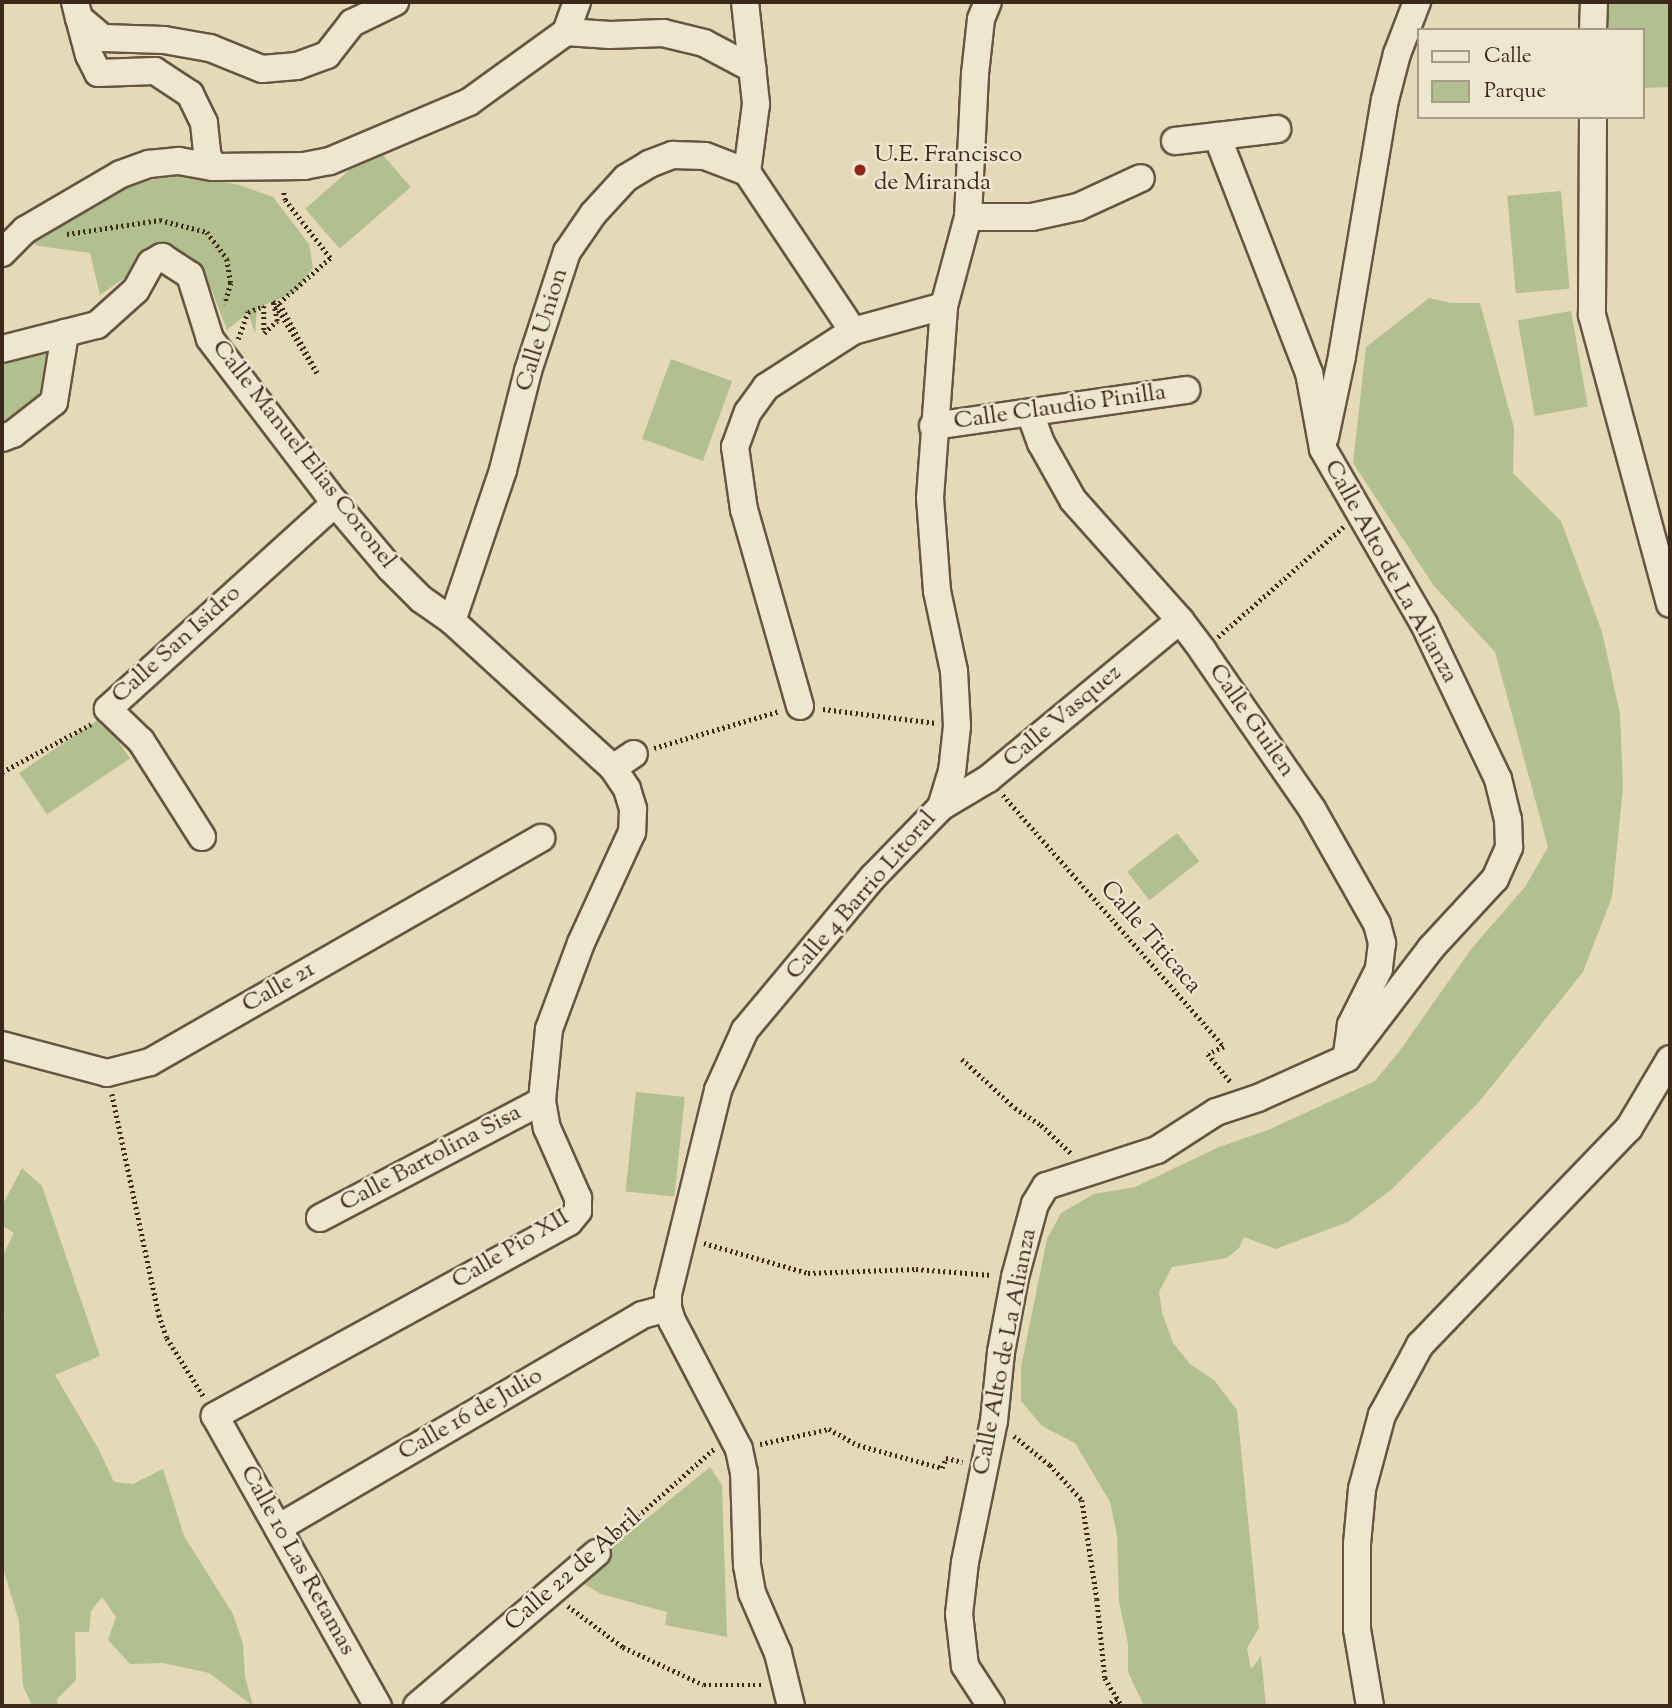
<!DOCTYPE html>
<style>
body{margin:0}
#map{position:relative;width:1672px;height:1708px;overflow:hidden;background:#e5d9b8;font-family:"Sorts Mill Goudy",serif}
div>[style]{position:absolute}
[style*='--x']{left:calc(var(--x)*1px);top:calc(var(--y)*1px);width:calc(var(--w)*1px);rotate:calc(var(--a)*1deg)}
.green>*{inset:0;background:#b2c090;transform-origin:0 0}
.path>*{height:4.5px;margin-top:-2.25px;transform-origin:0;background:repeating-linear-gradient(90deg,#3b2a19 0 2px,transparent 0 5.5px)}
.roads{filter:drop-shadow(2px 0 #665641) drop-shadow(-2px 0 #665641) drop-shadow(0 2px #665641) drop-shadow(0 -2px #665641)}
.minor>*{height:26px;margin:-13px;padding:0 13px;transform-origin:13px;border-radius:13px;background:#eee6d1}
.dots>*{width:19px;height:19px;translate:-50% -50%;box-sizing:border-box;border:4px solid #eee6d1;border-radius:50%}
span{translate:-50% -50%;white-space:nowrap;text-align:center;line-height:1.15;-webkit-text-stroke:5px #eee6d1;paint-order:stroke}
.poi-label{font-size:24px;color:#3b2a19}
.left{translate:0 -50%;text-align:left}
.street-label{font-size:24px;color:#3b2a19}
.frame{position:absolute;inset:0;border:4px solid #3b2a19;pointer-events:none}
.legend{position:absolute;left:1417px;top:28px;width:228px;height:91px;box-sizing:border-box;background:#eee6d1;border:2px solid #a69b87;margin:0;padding:9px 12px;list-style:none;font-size:21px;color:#3b2a19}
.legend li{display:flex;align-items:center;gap:14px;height:35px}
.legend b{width:35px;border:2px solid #a69b87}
</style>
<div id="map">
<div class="green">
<div style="clip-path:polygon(1601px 2px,1670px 2px,1670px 87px,1642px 88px,1642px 30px,1600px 30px)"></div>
<div style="left:376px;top:147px;width:53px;height:94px;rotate:49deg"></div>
<div style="clip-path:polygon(189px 175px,239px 185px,273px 197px,309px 244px,313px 267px,296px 292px,257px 308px,255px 333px,248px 313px,227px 330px,212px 291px,191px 257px,162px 257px,136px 270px,100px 295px,90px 253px,39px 246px,21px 238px,128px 186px,165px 177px)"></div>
<div style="left:1561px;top:191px;width:98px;height:54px;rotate:85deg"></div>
<div style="clip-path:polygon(1429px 298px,1451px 303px,1480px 303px,1514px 428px,1513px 473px,1561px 521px,1602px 632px,1620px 714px,1623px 787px,1612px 897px,1583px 972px,1479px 1102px,1391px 1190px,1348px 1222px,1275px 1249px,1244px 1237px,1239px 1248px,1227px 1258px,1172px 1267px,1159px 1292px,1162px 1312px,1173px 1343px,1190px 1364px,1214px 1380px,1237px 1410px,1259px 1628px,1247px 1648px,1251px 1669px,1261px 1656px,1266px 1706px,1144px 1706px,1128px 1672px,1128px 1644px,1119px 1602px,1117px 1535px,1110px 1502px,1075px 1443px,1042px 1426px,1021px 1401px,1021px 1367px,1047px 1239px,1061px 1213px,1094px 1194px,1135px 1187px,1219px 1147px,1268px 1130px,1375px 1081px,1401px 1049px,1472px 948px,1525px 887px,1548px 847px,1495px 652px,1434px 586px,1353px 463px,1366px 347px)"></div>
<div style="left:1571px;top:311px;width:97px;height:54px;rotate:80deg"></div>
<div style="clip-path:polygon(50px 344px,58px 360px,42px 389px,30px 406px,2px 423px,2px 354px)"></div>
<div style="left:671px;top:359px;width:65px;height:85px;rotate:20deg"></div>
<div style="left:102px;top:717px;width:50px;height:100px;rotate:56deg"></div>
<div style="left:1177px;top:833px;width:36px;height:63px;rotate:52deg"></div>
<div style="left:636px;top:1092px;width:49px;height:100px;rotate:6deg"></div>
<div style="clip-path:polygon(22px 1168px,42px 1186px,100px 1356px,55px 1375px,98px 1448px,114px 1482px,133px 1484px,163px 1469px,184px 1536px,233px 1614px,243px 1644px,245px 1677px,253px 1706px,209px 1673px,163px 1663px,130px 1664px,108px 1640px,116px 1617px,102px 1597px,91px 1611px,89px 1632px,75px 1632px,76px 1680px,57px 1699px,58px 1706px,32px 1706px,23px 1686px,19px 1621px,2px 1565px,2px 1325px,5px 1317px,2px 1315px,2px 1257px,14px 1233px,2px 1225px,2px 1206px)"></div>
<div style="clip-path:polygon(710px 1467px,722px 1485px,727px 1637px,665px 1625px,667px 1612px,601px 1594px,574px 1578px)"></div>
</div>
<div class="path">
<div style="--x:67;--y:234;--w:94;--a:-8.6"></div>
<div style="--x:160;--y:220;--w:49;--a:14.3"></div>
<div style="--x:207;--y:232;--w:34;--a:53"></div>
<div style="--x:227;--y:259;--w:24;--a:81"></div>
<div style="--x:231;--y:283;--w:22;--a:106"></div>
<div style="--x:238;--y:339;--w:29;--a:-70"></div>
<div style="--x:248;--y:312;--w:17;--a:-21"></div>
<div style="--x:264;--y:306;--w:27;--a:90"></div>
<div style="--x:264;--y:333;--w:18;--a:-43"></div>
<div style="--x:277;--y:321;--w:20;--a:-101"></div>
<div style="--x:273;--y:301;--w:84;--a:58.6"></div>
<div style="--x:317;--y:373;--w:80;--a:-118.5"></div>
<div style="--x:279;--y:303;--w:68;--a:-41.4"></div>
<div style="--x:330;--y:258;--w:73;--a:-127.8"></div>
<div style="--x:285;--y:200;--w:10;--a:-101"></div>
<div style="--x:1218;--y:637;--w:167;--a:-41.3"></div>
<div style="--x:823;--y:709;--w:114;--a:7.1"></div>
<div style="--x:654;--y:748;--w:131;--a:-16.4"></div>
<div style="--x:2;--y:772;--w:101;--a:-28.3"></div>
<div style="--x:1003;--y:795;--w:335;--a:48.7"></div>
<div style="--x:1224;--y:1047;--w:17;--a:156"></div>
<div style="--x:1208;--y:1054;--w:36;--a:51"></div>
<div style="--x:962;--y:1059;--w:72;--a:42.8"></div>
<div style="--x:1015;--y:1108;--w:31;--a:33"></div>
<div style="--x:1041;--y:1125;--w:44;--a:43.2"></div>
<div style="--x:112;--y:1094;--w:226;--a:78"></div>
<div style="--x:159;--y:1315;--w:24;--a:71"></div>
<div style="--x:167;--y:1338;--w:70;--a:57.9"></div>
<div style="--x:704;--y:1243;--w:108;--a:16.1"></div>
<div style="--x:808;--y:1273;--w:108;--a:-2.1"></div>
<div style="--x:916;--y:1269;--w:76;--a:4.5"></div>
<div style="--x:1014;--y:1436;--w:46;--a:38.9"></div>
<div style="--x:1050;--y:1465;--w:47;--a:47.6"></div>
<div style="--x:1082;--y:1500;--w:100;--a:81.4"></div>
<div style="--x:1097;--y:1599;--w:79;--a:84.2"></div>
<div style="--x:1105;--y:1678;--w:33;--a:59"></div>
<div style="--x:760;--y:1444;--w:71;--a:-12.3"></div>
<div style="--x:829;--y:1429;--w:33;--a:29"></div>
<div style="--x:858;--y:1445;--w:87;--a:15.3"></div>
<div style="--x:942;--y:1468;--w:11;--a:-68"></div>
<div style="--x:946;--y:1458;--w:17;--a:13"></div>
<div style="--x:613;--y:1538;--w:135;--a:-41.4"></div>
<div style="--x:568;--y:1606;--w:69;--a:36.7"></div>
<div style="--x:623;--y:1647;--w:89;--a:25.1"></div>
<div style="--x:704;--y:1685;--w:57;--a:0"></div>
<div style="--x:1106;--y:1706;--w:14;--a:-36"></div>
</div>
<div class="roads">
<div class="minor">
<div style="--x:75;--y:2;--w:16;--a:76"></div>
<div style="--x:79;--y:18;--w:31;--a:40"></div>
<div style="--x:103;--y:38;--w:61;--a:1.9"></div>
<div style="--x:164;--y:40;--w:47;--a:9.9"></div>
<div style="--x:210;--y:48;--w:56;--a:22"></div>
<div style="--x:262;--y:69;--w:35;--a:-5"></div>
<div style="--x:297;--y:66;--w:32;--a:-20"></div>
<div style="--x:327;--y:55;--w:41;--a:-52"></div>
<div style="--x:352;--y:23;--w:48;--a:-26"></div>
<div style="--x:745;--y:2;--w:103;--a:83.8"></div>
<div style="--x:756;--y:104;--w:69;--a:97.5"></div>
<div style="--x:747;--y:172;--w:191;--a:56.3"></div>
<div style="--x:79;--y:18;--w:38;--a:75"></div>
<div style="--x:89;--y:55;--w:20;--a:63"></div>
<div style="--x:98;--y:73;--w:57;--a:-2"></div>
<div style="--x:155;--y:71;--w:42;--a:33.3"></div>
<div style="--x:190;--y:94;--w:32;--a:64"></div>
<div style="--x:204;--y:123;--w:31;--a:84"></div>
<div style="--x:207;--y:154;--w:14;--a:65"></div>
<div style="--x:1593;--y:30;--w:28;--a:-88"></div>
<div style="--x:566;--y:32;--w:44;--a:3.9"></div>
<div style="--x:610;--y:35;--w:53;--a:-2.2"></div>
<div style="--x:663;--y:33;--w:42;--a:13.7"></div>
<div style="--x:704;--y:43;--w:55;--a:28"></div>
<div style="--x:1593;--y:117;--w:198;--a:90.3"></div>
<div style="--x:1592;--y:315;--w:299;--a:74.9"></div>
<div style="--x:1175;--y:141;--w:103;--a:-6.7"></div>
<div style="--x:968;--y:217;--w:64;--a:0"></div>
<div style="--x:1032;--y:217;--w:47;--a:-12.3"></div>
<div style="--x:1078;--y:207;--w:69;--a:-24.7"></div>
<div style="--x:2;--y:253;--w:33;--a:-45"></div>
<div style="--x:25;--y:230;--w:111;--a:-30.3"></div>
<div style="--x:121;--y:174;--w:30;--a:-20"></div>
<div style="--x:149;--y:164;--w:30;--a:-6"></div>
<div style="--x:179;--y:161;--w:35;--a:10"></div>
<div style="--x:213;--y:167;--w:91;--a:-0.6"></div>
<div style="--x:304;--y:166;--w:26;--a:-11"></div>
<div style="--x:330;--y:161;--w:151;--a:-23"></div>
<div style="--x:469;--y:102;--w:120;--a:-35.8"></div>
<div style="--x:566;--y:32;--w:32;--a:-70"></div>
<div style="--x:2;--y:349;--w:98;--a:-14.2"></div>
<div style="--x:97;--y:325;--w:52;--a:-41.9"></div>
<div style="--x:136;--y:290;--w:31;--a:-61"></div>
<div style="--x:151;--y:263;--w:13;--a:-29"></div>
<div style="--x:162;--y:257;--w:33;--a:33"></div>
<div style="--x:190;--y:275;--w:67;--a:72.6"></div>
<div style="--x:210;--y:339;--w:206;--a:52.7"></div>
<div style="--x:335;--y:503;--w:85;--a:49.8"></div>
<div style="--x:390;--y:568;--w:44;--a:45"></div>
<div style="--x:421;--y:599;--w:38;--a:35"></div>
<div style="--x:452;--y:621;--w:218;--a:42.4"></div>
<div style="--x:613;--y:768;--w:25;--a:56"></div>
<div style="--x:627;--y:789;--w:21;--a:73"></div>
<div style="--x:633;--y:809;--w:23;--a:92"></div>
<div style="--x:632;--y:832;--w:122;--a:114.7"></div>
<div style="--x:581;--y:943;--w:92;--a:110.4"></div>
<div style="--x:549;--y:1029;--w:72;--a:95.6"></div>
<div style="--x:542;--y:1101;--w:27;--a:80"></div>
<div style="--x:547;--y:1128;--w:77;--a:66.1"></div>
<div style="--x:578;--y:1198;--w:13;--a:90"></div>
<div style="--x:578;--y:1211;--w:14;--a:129"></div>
<div style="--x:569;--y:1222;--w:404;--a:151.3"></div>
<div style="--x:215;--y:1416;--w:333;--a:60.7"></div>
<div style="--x:1030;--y:413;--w:32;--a:70"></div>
<div style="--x:1041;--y:443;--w:65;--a:60.7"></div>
<div style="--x:1073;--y:500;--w:161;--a:48.3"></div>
<div style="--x:1180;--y:620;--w:39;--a:53"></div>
<div style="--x:1203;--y:651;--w:192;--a:55.4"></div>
<div style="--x:1312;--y:809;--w:132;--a:60.5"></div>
<div style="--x:1377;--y:924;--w:20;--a:75"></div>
<div style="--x:1382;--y:943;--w:26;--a:97"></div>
<div style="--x:1379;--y:969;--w:63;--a:116.6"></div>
<div style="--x:1351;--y:1025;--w:28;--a:98"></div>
<div style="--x:933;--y:426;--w:256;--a:-8.1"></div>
<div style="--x:1325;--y:437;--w:83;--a:-78.1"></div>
<div style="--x:1342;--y:356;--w:260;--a:-80.5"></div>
<div style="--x:1385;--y:100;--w:48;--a:-75.4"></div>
<div style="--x:1397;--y:54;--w:56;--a:-69"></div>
<div style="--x:2;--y:438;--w:12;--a:-20"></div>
<div style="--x:13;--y:434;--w:52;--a:-38"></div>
<div style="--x:54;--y:402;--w:70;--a:-80.9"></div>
<div style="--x:452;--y:621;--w:159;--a:-71.3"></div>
<div style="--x:503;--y:470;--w:102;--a:-75.8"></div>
<div style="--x:528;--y:371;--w:125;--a:-71.9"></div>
<div style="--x:567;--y:252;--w:46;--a:-55.6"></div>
<div style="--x:593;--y:214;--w:49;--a:-47.5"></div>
<div style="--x:626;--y:178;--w:27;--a:-31"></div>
<div style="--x:649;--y:164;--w:26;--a:-21"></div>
<div style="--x:673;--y:155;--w:32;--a:2"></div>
<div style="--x:705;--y:156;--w:45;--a:20.9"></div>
<div style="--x:800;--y:706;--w:204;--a:-105.9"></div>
<div style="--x:744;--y:510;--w:64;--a:-98.1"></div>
<div style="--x:735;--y:447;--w:37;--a:-70"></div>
<div style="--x:748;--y:412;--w:31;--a:-54"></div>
<div style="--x:766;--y:387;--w:103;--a:-32.8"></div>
<div style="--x:853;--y:331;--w:94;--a:-15.4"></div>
<div style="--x:613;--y:768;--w:25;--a:-34"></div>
<div style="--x:941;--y:807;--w:55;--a:-30.8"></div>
<div style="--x:988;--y:779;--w:249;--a:-39.6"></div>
<div style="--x:202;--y:837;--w:114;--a:-122.4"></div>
<div style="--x:141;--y:741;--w:46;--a:-135.9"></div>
<div style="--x:108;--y:709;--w:307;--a:-42.2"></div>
<div style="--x:2;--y:1045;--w:109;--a:14.9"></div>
<div style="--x:107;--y:1073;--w:44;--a:-14.3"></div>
<div style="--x:150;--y:1062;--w:451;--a:-29.8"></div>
<div style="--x:320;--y:1218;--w:251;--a:-27.8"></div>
<div style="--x:278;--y:1528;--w:422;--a:-30.3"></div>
<div style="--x:642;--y:1315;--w:27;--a:-15"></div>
<div style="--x:417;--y:1706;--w:236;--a:-40.4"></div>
<div style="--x:791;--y:1706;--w:55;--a:-103.8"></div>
<div style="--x:778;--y:1653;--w:65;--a:-113.4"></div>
<div style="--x:752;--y:1593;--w:27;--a:-100"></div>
<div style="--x:747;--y:1566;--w:93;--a:-91.8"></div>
<div style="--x:744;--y:1473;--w:25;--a:-102"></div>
<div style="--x:739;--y:1449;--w:144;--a:-117.6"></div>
<div style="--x:672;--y:1321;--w:14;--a:-107"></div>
<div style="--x:668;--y:1308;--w:14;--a:-90"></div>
<div style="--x:668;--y:1294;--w:210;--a:-76.2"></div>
<div style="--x:718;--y:1090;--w:66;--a:-65.8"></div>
<div style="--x:745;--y:1030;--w:199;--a:-50.1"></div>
<div style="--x:873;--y:877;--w:98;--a:-45.8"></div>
<div style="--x:941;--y:807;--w:37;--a:-73"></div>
<div style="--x:952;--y:772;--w:46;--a:-83.8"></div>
<div style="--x:957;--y:726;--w:55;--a:-93.1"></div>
<div style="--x:954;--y:671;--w:82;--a:-102"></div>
<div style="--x:937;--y:591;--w:93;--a:-94.3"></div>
<div style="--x:930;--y:498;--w:193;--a:-85.8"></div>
<div style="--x:944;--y:306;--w:92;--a:-74.9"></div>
<div style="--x:968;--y:217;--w:143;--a:-87.2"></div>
<div style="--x:975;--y:74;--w:55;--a:-83.8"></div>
<div style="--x:981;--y:19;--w:18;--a:-68"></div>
<div style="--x:991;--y:1706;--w:48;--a:-123"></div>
<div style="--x:965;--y:1666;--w:52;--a:-96.6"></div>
<div style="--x:959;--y:1614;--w:52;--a:-83.4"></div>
<div style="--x:965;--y:1562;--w:144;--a:-78.4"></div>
<div style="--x:994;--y:1421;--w:69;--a:-84.2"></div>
<div style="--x:1001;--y:1352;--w:76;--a:-79.4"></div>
<div style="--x:1015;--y:1277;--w:76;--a:-74.7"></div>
<div style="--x:1035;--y:1204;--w:21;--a:-59"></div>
<div style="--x:1046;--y:1186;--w:117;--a:-18"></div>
<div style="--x:1157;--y:1150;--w:70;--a:-32.8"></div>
<div style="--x:1216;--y:1112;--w:44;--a:-18.4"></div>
<div style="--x:1258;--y:1098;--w:98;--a:-24.2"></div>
<div style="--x:1347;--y:1058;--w:138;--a:-52.6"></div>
<div style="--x:1431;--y:948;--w:94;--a:-47.2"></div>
<div style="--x:1495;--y:879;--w:35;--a:-66"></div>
<div style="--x:1509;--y:847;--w:27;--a:-92"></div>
<div style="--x:1508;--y:820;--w:42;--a:-103.7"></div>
<div style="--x:1498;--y:779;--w:172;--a:-115.5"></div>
<div style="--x:1424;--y:624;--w:202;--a:-120"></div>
<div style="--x:1323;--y:449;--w:77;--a:-100.4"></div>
<div style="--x:1309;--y:373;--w:254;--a:-111.2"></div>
<div style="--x:1370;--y:1706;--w:78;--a:-99.6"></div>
<div style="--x:1357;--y:1629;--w:85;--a:-90"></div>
<div style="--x:1357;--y:1544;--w:55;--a:-84.8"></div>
<div style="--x:1362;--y:1489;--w:77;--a:-74.9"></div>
<div style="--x:1382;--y:1415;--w:80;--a:-61.5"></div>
<div style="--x:1420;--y:1345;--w:301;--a:-46.1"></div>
<div style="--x:1629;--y:1128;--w:80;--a:-59.3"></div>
</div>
</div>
<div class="dots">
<div style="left:860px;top:170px;background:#8f2418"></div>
</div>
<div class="poi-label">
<span class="left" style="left:874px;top:170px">U.E. Francisco<br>de Miranda</span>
</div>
<div class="street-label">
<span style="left:543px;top:330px;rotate:-73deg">Calle Union</span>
<span style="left:1060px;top:408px;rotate:-8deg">Calle Claudio Pinilla</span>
<span style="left:303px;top:455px;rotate:52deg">Calle Manuel Elias Coronel</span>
<span style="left:1390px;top:572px;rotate:61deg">Calle Alto de La Alianza</span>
<span style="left:177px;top:645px;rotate:-42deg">Calle San Isidro</span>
<span style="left:1063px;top:717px;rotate:-40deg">Calle Vasquez</span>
<span style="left:1251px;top:721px;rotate:55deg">Calle Guilen</span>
<span style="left:862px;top:896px;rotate:-49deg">Calle 4 Barrio Litoral</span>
<span style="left:1150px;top:938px;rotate:49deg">Calle Titicaca</span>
<span style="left:279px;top:988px;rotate:-30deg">Calle 21</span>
<span style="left:431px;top:1159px;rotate:-28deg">Calle Bartolina Sisa</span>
<span style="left:511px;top:1250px;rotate:-31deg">Calle Pio XII</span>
<span style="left:1006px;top:1352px;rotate:-79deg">Calle Alto de La Alianza</span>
<span style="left:471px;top:1415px;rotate:-30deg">Calle 16 de Julio</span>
<span style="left:297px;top:1561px;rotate:61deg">Calle 10 Las Retamas</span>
<span style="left:574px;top:1571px;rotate:-41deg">Calle 22 de Abril</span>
</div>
<div class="frame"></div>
<ul class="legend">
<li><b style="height:9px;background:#eee6d1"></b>Calle</li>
<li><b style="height:19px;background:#b2c090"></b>Parque</li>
</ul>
</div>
